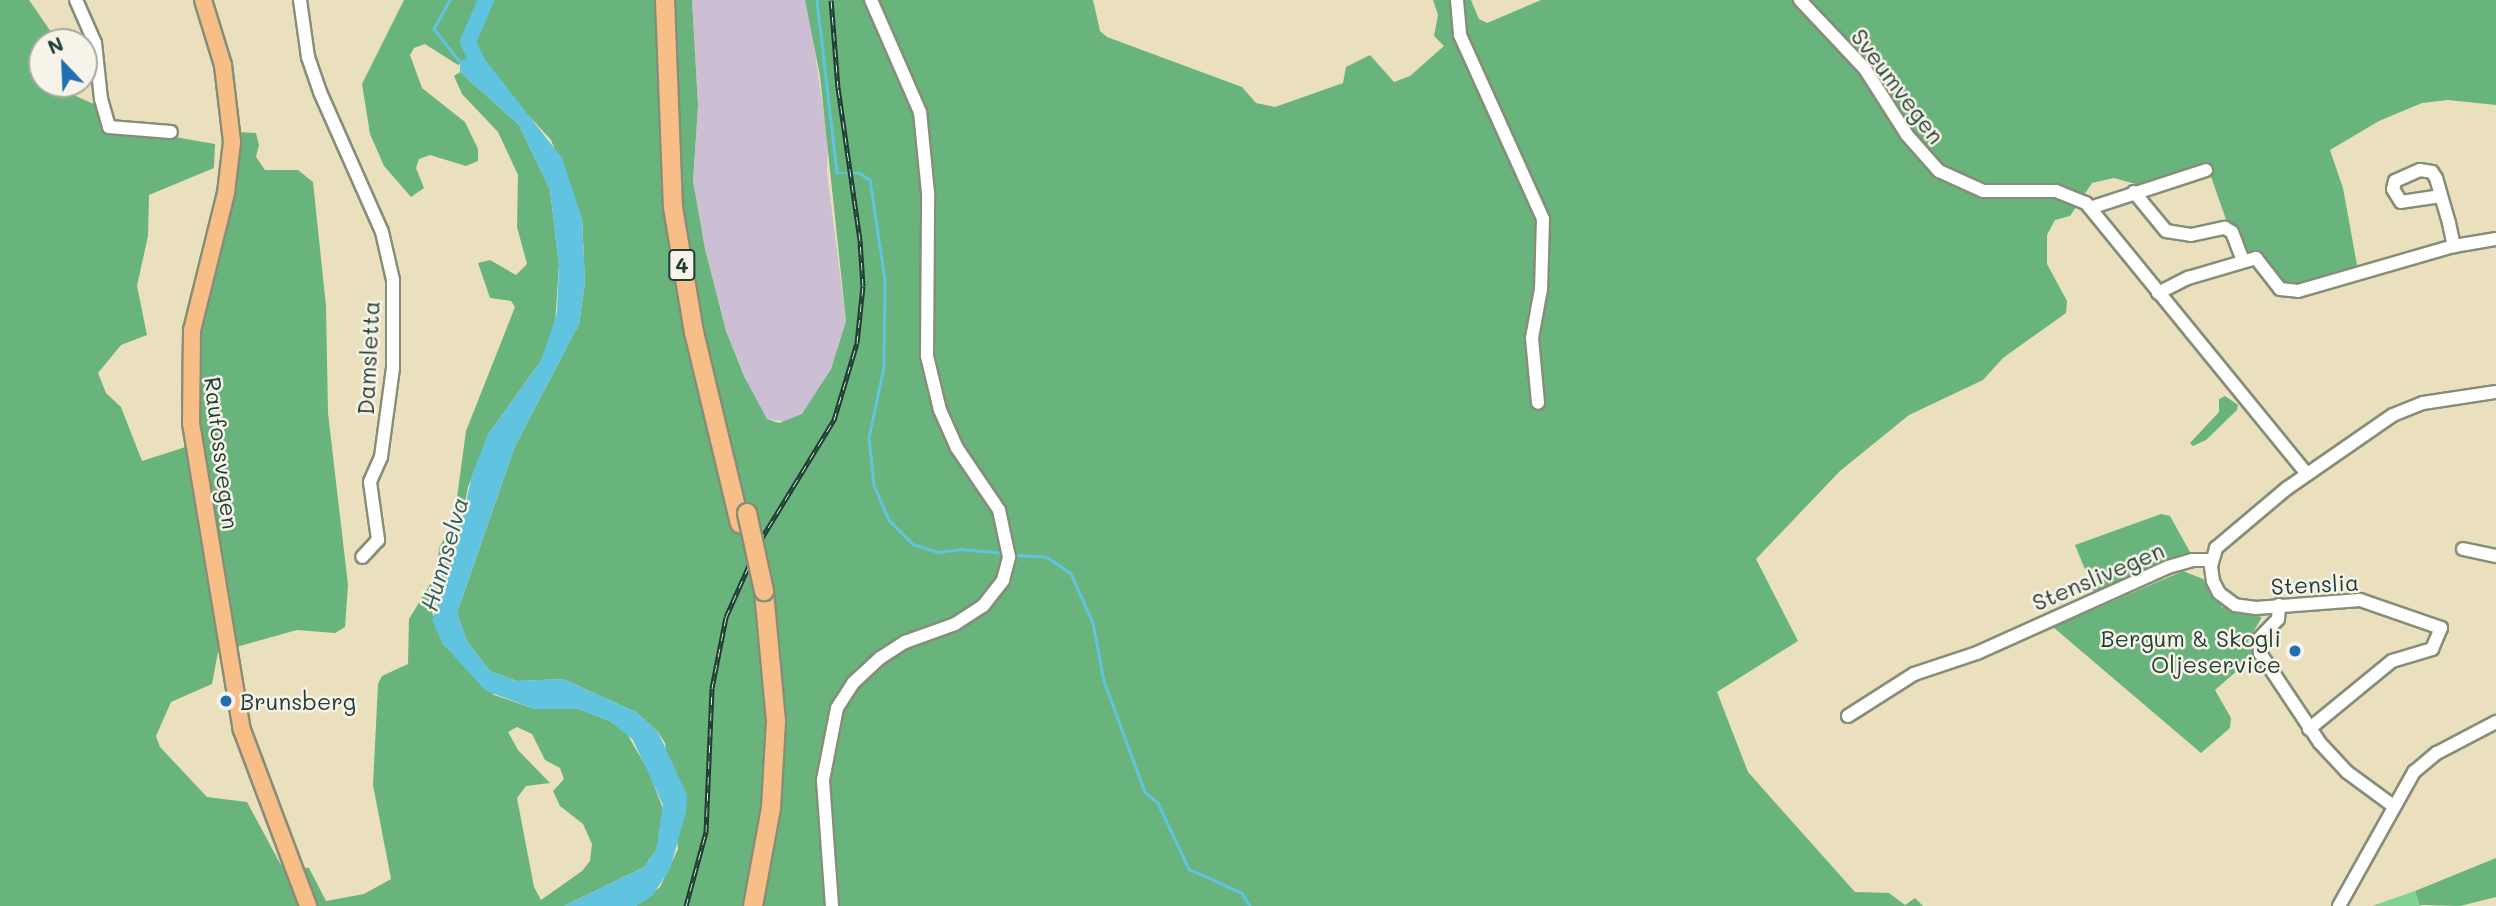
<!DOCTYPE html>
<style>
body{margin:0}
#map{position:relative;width:2496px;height:906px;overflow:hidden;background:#ebe0bd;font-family:Mali,sans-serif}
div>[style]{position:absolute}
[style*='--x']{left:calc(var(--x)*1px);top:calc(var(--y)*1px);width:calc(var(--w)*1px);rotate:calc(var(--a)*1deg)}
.industrial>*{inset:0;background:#ccbfd4}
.green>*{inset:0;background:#82d293}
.forest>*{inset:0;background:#69b47d}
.water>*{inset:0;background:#60c3df}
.stream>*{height:2.5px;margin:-1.25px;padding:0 1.25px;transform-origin:1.25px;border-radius:1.25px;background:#60c3df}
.river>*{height:16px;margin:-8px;padding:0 8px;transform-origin:8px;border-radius:8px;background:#60c3df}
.roads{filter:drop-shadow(2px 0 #858e78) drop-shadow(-2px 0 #858e78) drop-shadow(0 2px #858e78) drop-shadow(0 -2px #858e78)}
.minor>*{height:12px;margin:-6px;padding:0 6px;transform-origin:6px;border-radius:6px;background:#fff}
.major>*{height:16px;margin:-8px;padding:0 8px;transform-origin:8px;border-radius:8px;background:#f7be88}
.highway>*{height:18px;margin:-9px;padding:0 9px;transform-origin:9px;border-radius:9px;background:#f7be88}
.rail>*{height:5px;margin-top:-2.5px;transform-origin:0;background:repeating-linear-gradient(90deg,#f7f3e8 0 8px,#1f3d34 0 16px);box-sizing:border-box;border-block:2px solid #1f3d34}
.bridges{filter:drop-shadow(2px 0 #858e78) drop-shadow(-2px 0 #858e78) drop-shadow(0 2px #858e78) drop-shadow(0 -2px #858e78)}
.highway-bridge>*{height:18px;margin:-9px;padding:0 9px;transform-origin:9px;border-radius:9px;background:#f7be88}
.dots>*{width:19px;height:19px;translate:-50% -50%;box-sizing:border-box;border:4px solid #f7f3e8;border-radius:50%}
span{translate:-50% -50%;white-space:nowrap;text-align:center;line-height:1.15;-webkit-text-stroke:5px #f7f3e8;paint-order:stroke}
.shield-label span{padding:2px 5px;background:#f7f3e8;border:2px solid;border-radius:5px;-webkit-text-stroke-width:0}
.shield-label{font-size:21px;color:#1f3d34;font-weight:700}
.street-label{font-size:23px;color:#1f3d34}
.poi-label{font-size:23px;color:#1f3d34}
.right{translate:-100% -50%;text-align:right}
.left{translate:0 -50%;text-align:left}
.water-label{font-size:24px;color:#2f5e5f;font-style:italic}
.north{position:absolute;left:28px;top:28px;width:70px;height:70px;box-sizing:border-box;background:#f7f3e8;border:2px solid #a1aaa0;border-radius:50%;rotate:337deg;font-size:19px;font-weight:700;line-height:28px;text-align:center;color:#1f3d34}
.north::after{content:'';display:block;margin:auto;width:24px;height:32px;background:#1f6fb2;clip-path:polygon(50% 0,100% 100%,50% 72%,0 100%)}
</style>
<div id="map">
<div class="industrial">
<div style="clip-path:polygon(692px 0,805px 0,811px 25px,828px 142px,827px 172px,846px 321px,831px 369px,802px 415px,787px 422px,767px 419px,757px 405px,726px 331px,705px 249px,693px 181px,698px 106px)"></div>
</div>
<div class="green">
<div style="clip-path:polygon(2415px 891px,2421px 906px,2372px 906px)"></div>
</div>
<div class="forest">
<div style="clip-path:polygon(evenodd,0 0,29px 0,58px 42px,42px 42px,42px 84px,61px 84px,64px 91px,94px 104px,107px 125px,215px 144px,214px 168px,149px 195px,148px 236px,137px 286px,147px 335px,121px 345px,98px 373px,106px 393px,121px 407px,142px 461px,198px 443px,202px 436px,196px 343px,238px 132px,256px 133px,259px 145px,256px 157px,265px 170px,298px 170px,313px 182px,326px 306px,328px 413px,348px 585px,345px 627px,335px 633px,297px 630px,218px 652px,212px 684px,171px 702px,156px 736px,160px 747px,207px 797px,247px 802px,281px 865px,309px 868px,326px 901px,364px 894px,391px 879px,373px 785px,378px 684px,382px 676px,408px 664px,409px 619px,437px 573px,439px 548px,454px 520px,466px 431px,515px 307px,511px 301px,490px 298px,478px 263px,490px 260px,516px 275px,527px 264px,517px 227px,518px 175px,498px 132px,462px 94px,454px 76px,460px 72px,519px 125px,550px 190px,559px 265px,555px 325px,541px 361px,489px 433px,468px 487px,452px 566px,432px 612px,443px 644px,494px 695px,535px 709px,578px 709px,610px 721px,627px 734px,648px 770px,665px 814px,656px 850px,644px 867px,564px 906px,0 906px,0 0,517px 727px,532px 734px,545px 760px,560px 768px,564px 779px,553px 791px,560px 806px,583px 824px,592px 844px,590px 861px,582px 871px,541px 900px,534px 887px,517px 798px,526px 786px,550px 783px,518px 750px,508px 732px,517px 727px)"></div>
<div style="clip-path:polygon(404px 0,692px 0,698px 106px,693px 181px,705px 249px,726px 331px,745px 378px,767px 419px,779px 423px,802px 414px,831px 369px,846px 321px,820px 76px,805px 0,1093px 0,1100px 31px,1107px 37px,1242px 87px,1256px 103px,1275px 107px,1343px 83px,1346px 67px,1370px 55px,1394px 82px,1410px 76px,1444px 46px,1434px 36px,1438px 15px,1433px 0,1471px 0,1479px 19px,1487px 23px,1541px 0,2496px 0,2496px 105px,2448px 100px,2422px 103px,2379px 121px,2330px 150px,2343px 188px,2357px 265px,2350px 276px,2290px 293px,2251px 260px,2229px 228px,2209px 171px,2139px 185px,2114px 178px,2092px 183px,2070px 216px,2055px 220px,2047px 235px,2047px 264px,2067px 301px,2066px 313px,2003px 358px,1983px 380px,1909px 415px,1840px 471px,1756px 559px,1798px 641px,1717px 692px,1748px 772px,1855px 892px,1889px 893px,1905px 905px,1915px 898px,1923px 906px,636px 906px,660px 887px,678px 849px,665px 743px,658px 732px,636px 712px,563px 679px,517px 681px,490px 671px,467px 641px,457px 613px,515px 446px,579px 324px,585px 283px,582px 218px,551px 140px,507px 92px,479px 52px,458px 65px,425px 44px,414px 48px,410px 55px,422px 88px,465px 122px,478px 149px,478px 161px,466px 166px,430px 155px,419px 159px,416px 168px,424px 188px,411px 197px,384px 166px,370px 134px,362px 84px)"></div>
<div style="clip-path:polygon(2225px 396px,2238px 405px,2237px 410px,2206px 440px,2193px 446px,2190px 443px,2219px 412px,2219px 399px)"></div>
<div style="clip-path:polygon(2161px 514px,2170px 516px,2190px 552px,2095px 594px,2075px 545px)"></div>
<div style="clip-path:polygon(2183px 571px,2203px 579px,2222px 607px,2262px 617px,2248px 641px,2254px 656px,2215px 690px,2231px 718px,2230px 728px,2201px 753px,2053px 627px)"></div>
<div style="clip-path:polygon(2496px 858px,2496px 897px,2460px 906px,2420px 905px,2415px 891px)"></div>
</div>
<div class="water">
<div style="clip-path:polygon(479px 52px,562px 158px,582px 218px,585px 283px,579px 324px,515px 446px,457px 613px,467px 641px,490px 671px,517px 681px,563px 679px,636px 712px,658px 732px,687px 795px,686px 812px,670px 869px,652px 896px,636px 906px,564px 906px,644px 867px,656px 850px,663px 805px,633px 740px,610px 721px,578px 709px,535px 709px,486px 691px,443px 644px,432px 620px,452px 566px,472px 475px,489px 433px,541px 361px,557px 313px,559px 265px,550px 190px,519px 125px,460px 72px,460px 62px)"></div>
</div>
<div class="stream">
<div style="--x:450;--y:0;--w:33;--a:119"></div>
<div style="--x:434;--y:29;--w:43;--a:51.5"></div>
<div style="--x:817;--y:0;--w:174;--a:83.4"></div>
<div style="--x:837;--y:173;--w:23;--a:0"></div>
<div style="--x:860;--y:173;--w:12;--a:35"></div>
<div style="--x:870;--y:180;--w:100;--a:81.4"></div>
<div style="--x:885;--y:279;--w:88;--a:90.7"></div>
<div style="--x:884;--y:367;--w:73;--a:101.9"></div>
<div style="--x:869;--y:438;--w:47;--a:83.9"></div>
<div style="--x:874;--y:485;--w:38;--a:67"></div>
<div style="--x:889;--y:520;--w:34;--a:45"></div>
<div style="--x:913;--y:544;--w:25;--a:18"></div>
<div style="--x:937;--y:552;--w:24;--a:-7"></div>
<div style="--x:961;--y:549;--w:43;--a:5.3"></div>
<div style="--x:1014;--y:555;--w:33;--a:3"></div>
<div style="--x:1047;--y:557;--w:29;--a:34"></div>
<div style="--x:1071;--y:573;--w:55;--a:66.3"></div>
<div style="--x:1093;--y:623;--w:59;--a:79.3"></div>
<div style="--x:1104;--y:681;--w:118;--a:69.7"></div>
<div style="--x:1145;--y:792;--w:17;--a:40"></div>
<div style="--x:1158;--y:803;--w:73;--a:64.8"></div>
<div style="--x:1189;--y:869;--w:58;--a:24.4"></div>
<div style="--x:1242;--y:893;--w:15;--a:58"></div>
</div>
<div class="river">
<div style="--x:482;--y:72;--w:33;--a:-115"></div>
<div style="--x:468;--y:42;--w:46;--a:-66.8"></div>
</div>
<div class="roads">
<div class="minor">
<div style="--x:76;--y:0;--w:47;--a:66.2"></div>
<div style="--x:95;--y:43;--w:56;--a:83.9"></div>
<div style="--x:101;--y:99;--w:29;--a:74"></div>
<div style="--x:109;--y:127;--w:62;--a:4.6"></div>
<div style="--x:300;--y:0;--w:58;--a:82"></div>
<div style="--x:308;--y:57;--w:37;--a:71"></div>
<div style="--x:320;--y:92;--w:153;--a:66.1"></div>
<div style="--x:382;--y:232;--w:49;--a:77.1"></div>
<div style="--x:393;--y:280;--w:88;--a:90"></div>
<div style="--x:393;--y:368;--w:90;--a:97.7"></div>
<div style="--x:381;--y:457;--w:27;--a:114"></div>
<div style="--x:370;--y:482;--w:59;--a:82.1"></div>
<div style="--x:378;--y:540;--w:23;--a:133"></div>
<div style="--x:1457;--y:0;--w:35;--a:85"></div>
<div style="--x:1460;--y:35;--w:202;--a:65.7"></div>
<div style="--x:1543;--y:219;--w:70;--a:91.6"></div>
<div style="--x:1541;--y:289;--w:50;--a:100.4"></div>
<div style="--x:1532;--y:338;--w:65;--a:84.7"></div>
<div style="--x:1800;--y:0;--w:95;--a:46.7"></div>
<div style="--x:1865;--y:69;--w:78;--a:57.5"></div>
<div style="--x:1907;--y:135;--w:48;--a:48.4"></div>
<div style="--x:1939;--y:171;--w:48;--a:24.4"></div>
<div style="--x:1983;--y:191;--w:73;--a:0"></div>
<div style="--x:2056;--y:191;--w:32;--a:22"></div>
<div style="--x:2086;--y:203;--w:350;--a:50.8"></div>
<div style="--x:2134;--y:192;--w:50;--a:50.6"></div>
<div style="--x:2166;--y:231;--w:25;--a:9"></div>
<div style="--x:2191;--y:235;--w:35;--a:-12"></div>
<div style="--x:2225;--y:228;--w:8;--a:30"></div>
<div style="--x:2232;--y:232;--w:30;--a:69"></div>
<div style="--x:2441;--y:196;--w:40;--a:171.5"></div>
<div style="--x:2401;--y:202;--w:15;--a:-122"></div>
<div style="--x:2393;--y:189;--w:8;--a:-76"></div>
<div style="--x:2395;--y:181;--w:27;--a:-24"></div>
<div style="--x:2420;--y:170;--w:12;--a:9"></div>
<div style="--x:2432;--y:172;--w:7;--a:56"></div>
<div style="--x:2436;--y:178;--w:47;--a:73.9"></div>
<div style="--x:2449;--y:223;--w:24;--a:78"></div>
<div style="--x:2090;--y:208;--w:122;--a:-18.1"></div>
<div style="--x:2158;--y:293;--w:34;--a:-27"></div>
<div style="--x:2188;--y:278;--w:71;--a:-16.4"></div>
<div style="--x:2256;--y:258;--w:39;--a:52"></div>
<div style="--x:2280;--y:289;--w:18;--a:6"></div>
<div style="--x:2298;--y:291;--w:162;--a:-16.1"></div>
<div style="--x:2454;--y:246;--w:43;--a:-9.5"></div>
<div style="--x:2463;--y:549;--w:34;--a:12"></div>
<div style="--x:2279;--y:605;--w:14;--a:94"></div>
<div style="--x:2278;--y:619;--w:28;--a:134"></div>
<div style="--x:2259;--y:639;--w:14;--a:86"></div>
<div style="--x:2260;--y:653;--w:108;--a:56.3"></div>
<div style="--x:2320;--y:743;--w:40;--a:47"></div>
<div style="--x:2347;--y:772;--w:56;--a:36.3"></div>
<div style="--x:1848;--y:716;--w:78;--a:-32.5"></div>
<div style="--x:1914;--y:674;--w:66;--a:-18.4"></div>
<div style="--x:1977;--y:653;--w:209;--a:-24.2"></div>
<div style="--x:2168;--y:567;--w:25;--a:-16"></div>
<div style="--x:2192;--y:560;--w:20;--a:0"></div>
<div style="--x:2309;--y:729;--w:107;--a:-39.3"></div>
<div style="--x:2392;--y:661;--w:42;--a:-16.7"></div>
<div style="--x:2432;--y:649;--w:23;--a:-67"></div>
<div style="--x:2441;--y:628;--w:86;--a:-160.9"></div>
<div style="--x:2360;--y:600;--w:104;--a:175.6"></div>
<div style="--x:2256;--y:608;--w:21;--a:-172"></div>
<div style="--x:2235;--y:605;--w:20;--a:-143"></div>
<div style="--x:2219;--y:593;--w:13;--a:-117"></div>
<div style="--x:2213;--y:581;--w:15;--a:-98"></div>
<div style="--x:2211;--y:566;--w:19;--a:-74"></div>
<div style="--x:2216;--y:548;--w:92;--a:-40.1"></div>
<div style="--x:2286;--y:489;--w:130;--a:-34.7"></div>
<div style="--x:2393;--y:415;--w:32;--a:-22"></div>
<div style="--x:2423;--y:403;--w:74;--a:-8.6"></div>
<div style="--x:832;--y:906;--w:126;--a:-94.1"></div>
<div style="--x:823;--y:780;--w:73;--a:-79"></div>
<div style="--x:837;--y:708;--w:30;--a:-57"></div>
<div style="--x:853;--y:683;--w:37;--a:-43"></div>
<div style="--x:880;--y:658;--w:30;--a:-33"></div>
<div style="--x:905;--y:642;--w:53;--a:-19.8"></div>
<div style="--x:955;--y:624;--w:33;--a:-33"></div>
<div style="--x:983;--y:606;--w:33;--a:-52"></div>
<div style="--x:1003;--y:580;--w:24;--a:-75"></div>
<div style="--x:1009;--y:557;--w:48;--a:-102"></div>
<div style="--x:999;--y:510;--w:75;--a:-124.1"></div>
<div style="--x:957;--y:448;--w:42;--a:-114.1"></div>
<div style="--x:940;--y:410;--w:56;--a:-103.5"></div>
<div style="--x:927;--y:356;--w:163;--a:-89.6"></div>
<div style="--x:928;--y:193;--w:81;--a:-95.6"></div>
<div style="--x:920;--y:112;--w:122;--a:-113.6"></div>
<div style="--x:2339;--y:906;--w:154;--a:-60.8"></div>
<div style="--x:2414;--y:772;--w:30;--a:-40"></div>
<div style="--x:2437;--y:753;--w:67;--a:-27.7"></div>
</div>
<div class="major">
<div style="--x:203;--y:0;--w:68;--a:72.9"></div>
<div style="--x:223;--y:65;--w:78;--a:83.3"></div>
<div style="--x:232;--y:142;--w:51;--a:96.7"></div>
<div style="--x:226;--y:193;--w:141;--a:103.9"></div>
<div style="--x:192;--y:330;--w:93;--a:90.6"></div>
<div style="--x:191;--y:423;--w:311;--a:80.6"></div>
<div style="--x:242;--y:730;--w:188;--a:69.4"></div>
</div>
<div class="highway">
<div style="--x:665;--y:0;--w:207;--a:87.8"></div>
<div style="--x:673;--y:207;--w:127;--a:80.5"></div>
<div style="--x:694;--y:332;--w:197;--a:76.5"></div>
<div style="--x:753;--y:906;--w:100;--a:-79.6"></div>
<div style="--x:771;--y:808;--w:87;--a:-86.7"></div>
<div style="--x:776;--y:721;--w:131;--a:-95.3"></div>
</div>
</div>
<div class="rail">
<div style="--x:686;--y:906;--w:77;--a:-74.9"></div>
<div style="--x:706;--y:832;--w:144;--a:-87.6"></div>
<div style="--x:712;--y:688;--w:72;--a:-78.8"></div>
<div style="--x:726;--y:617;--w:83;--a:-65.9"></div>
<div style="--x:760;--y:541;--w:142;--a:-58.6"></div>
<div style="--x:834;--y:420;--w:80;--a:-73.4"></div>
<div style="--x:857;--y:343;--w:57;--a:-84"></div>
<div style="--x:863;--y:286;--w:46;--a:-93.7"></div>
<div style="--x:860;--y:240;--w:154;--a:-98.2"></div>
<div style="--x:838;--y:88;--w:88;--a:-94.5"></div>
</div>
<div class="bridges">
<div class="highway-bridge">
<div style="--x:747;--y:513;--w:80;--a:77.7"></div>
</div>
</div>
<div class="dots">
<div style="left:2295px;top:651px;background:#1f6fb2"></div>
<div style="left:226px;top:701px;background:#1f6fb2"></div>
</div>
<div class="shield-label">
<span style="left:682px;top:265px">4</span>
</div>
<div class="street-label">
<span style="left:1898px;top:86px;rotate:53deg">Sveumvegen</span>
<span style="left:368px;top:358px;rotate:-87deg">Damsletta</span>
<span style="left:222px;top:453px;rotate:83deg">Raufossvegen</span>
<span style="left:2098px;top:576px;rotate:-23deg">Stenslivegen</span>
<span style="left:2315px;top:584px;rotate:-3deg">Stenslia</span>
</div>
<div class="poi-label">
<span class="right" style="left:2281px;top:651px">Bergum &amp; Skogli<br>Oljeservice</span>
<span class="left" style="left:240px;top:701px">Brunsberg</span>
</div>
<div class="water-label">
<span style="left:444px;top:554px;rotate:-74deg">Hunnselva</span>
</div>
<div class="north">N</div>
</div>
